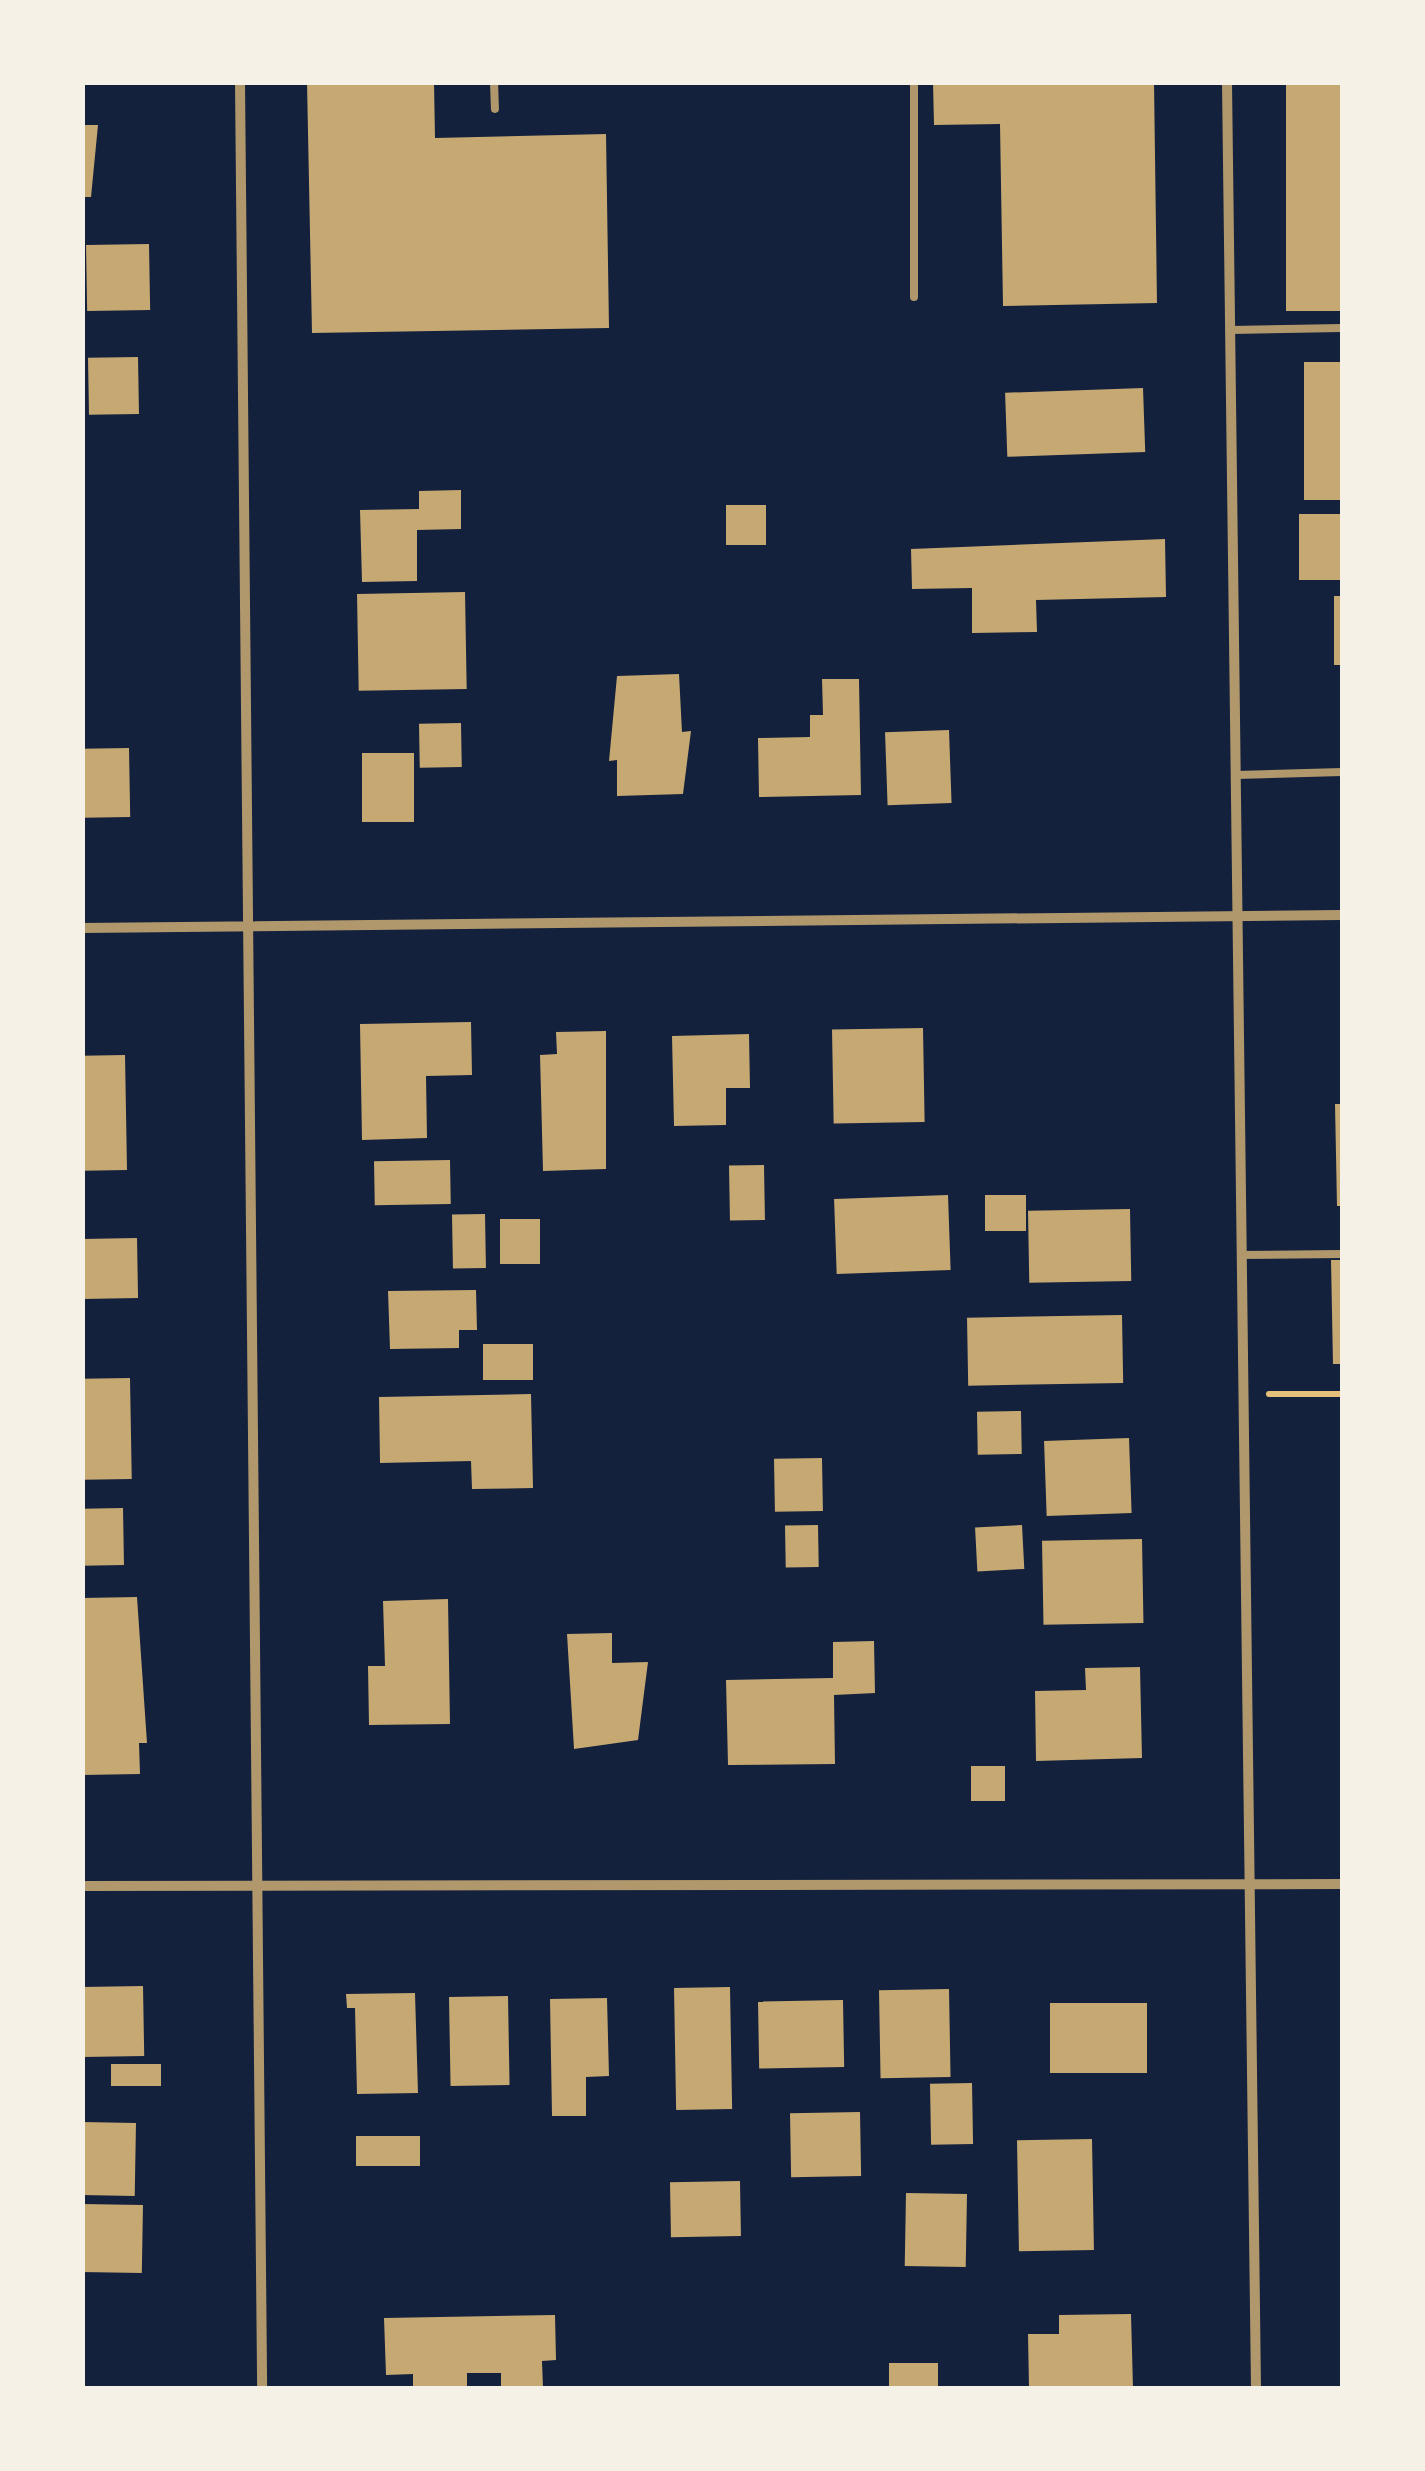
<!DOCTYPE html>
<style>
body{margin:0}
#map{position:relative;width:1425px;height:2471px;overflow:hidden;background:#14213d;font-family:Arial,sans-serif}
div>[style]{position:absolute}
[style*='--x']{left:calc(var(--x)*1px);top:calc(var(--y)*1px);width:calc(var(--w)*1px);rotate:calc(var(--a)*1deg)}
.building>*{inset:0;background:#c6a872;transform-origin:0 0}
.path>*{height:6px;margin:-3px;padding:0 3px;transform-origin:3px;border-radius:3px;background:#e5c07b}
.service>*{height:8px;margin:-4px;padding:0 4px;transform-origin:4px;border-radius:4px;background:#b1986c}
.minor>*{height:10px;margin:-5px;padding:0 5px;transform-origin:5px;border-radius:5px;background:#b1986c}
span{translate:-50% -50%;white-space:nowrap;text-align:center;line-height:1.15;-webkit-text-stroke:8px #f6f1e7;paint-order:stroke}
.frame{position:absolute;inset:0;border:85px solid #f6f1e7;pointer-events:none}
</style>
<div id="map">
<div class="building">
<div style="clip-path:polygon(307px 82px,434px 82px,435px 138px,606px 134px,609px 328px,312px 333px)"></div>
<div style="clip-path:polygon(933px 82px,1154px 82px,1157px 303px,1003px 306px,1000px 124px,934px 125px)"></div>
<div style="left:1286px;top:82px;width:56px;height:229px"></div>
<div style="clip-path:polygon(82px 125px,98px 125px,91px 197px,82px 197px)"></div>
<div style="left:149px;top:244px;width:66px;height:63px;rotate:89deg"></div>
<div style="left:138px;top:357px;width:57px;height:50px;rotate:89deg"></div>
<div style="left:1342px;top:362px;width:138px;height:38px;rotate:90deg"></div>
<div style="left:1143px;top:388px;width:64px;height:138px;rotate:88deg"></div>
<div style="clip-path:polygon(461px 490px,461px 529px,417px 530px,417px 581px,362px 582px,360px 510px,419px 509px,419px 491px)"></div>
<div style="left:766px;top:505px;width:40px;height:40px;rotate:90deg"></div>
<div style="left:1342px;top:514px;width:66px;height:43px;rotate:90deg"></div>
<div style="clip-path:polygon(1165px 539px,1166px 597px,1036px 600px,1037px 632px,972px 633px,972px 588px,912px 589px,911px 549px)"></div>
<div style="left:465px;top:592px;width:97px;height:108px;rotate:89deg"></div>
<div style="left:1342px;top:596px;width:69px;height:8px;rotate:90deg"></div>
<div style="clip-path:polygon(679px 674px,682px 732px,691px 731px,683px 794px,617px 796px,617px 760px,609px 761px,617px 676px)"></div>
<div style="clip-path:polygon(822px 679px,859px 679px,861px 795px,759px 797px,758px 738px,810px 737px,810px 715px,823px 715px)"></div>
<div style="left:461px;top:723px;width:44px;height:42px;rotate:89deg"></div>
<div style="left:949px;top:730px;width:73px;height:64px;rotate:88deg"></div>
<div style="left:129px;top:748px;width:69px;height:47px;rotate:89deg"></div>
<div style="left:362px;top:753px;width:52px;height:69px"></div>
<div style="clip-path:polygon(471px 1022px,472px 1075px,426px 1076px,427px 1138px,362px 1140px,360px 1024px)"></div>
<div style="left:923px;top:1028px;width:94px;height:91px;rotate:89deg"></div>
<div style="clip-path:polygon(606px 1031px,606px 1169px,543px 1171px,540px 1055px,557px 1054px,556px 1032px)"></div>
<div style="clip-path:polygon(749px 1034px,750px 1088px,726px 1088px,726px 1125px,674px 1126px,672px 1036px)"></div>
<div style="left:125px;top:1055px;width:115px;height:43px;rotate:89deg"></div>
<div style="clip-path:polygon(1335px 1104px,1342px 1104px,1342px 1206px,1337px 1206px)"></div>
<div style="left:450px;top:1160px;width:44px;height:76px;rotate:89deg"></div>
<div style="left:764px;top:1165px;width:55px;height:35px;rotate:89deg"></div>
<div style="left:948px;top:1195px;width:75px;height:114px;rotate:88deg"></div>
<div style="left:1026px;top:1195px;width:36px;height:41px;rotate:90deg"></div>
<div style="left:1130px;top:1209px;width:72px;height:102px;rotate:89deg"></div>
<div style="left:485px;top:1214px;width:54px;height:33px;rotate:89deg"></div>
<div style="left:540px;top:1219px;width:45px;height:40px;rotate:90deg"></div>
<div style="left:137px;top:1238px;width:60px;height:55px;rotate:89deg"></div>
<div style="clip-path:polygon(1331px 1260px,1342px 1260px,1342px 1364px,1333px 1364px)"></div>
<div style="clip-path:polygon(476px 1290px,477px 1330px,459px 1330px,459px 1348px,390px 1349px,388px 1291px)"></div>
<div style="left:1122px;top:1315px;width:68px;height:155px;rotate:89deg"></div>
<div style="left:533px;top:1344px;width:36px;height:50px;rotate:90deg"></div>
<div style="left:130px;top:1378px;width:101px;height:48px;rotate:89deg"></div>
<div style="clip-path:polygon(531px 1394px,533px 1488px,472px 1489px,471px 1461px,380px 1463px,379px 1397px)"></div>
<div style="left:1021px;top:1411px;width:43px;height:44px;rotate:89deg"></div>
<div style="left:1129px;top:1438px;width:75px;height:85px;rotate:88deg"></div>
<div style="left:822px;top:1458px;width:53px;height:48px;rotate:89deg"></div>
<div style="left:123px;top:1508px;width:57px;height:41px;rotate:89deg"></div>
<div style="left:818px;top:1525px;width:42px;height:33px;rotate:89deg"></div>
<div style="left:1022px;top:1525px;width:44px;height:47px;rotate:87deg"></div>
<div style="left:1142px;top:1539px;width:84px;height:100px;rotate:89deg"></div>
<div style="clip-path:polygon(137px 1597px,147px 1743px,139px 1743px,140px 1774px,82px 1775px,82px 1598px)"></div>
<div style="clip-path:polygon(448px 1599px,450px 1724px,369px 1725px,368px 1666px,385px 1666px,383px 1601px)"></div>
<div style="clip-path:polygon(612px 1633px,612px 1663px,648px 1662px,638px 1740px,574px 1749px,567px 1634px)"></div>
<div style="clip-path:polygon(874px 1641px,875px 1693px,834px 1695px,835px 1764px,728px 1765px,726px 1680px,833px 1678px,833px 1642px)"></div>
<div style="clip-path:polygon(1140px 1667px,1142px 1758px,1036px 1761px,1035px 1691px,1086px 1690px,1085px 1668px)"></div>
<div style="left:971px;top:1766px;width:34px;height:35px"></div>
<div style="left:143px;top:1986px;width:70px;height:61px;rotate:89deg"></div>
<div style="left:730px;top:1987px;width:122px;height:56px;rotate:89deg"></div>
<div style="left:949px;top:1989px;width:88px;height:70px;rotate:89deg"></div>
<div style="clip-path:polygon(415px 1993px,418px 2093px,357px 2094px,355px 2008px,347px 2008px,346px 1994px)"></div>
<div style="left:508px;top:1996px;width:89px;height:59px;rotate:89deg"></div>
<div style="clip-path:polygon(607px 1998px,609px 2076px,586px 2077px,586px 2116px,552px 2116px,550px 1999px)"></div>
<div style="left:843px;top:2000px;width:67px;height:85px;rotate:89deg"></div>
<div style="left:1050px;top:2003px;width:97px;height:70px"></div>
<div style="left:161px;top:2064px;width:22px;height:50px;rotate:90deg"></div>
<div style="left:972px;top:2083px;width:61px;height:42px;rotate:89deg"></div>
<div style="left:860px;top:2112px;width:64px;height:70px;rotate:89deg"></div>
<div style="left:82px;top:2122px;width:54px;height:73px;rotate:1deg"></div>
<div style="left:420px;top:2136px;width:30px;height:64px;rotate:90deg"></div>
<div style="left:1092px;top:2139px;width:111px;height:75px;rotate:89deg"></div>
<div style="left:740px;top:2181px;width:55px;height:70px;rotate:89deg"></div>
<div style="left:906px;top:2193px;width:61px;height:73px;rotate:1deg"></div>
<div style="left:82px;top:2204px;width:61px;height:68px;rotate:1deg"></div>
<div style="clip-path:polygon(1131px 2314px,1133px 2388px,1029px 2388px,1028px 2334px,1059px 2334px,1059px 2315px)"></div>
<div style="clip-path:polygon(555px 2315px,556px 2360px,542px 2361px,543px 2388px,501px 2388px,501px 2373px,467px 2373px,467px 2388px,413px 2388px,413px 2374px,386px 2375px,384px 2318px)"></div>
<div style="left:938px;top:2363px;width:25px;height:49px;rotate:90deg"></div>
</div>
<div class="path">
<div style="--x:1269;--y:1394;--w:73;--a:0"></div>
</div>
<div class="service">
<div style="--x:494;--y:82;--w:27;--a:88"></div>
<div style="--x:914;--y:82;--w:215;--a:90"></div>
<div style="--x:1230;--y:330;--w:112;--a:-1"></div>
<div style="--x:1237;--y:775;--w:105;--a:-1.6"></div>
<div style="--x:1241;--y:1255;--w:101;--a:-0.6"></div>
</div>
<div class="minor">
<div style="--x:240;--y:82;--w:2306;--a:89.45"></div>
<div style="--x:1227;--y:82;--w:2306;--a:89.28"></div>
<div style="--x:82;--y:928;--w:1260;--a:-0.59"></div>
<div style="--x:82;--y:1886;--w:1260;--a:-0.09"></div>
</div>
<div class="frame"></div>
</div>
